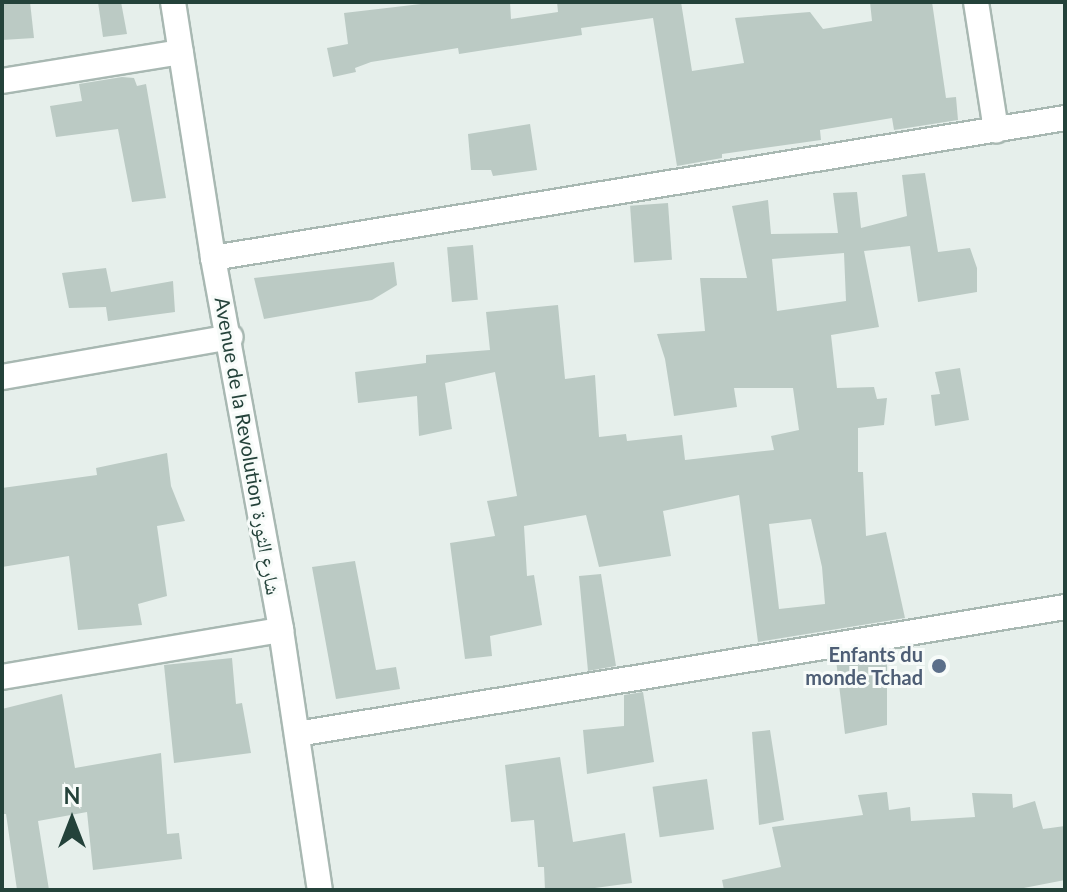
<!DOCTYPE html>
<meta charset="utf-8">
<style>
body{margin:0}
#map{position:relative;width:1067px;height:892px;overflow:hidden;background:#e6efeb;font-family:Lato,"Noto Naskh Arabic",sans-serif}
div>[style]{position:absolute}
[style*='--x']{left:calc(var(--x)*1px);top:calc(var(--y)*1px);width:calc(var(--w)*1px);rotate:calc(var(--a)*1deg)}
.building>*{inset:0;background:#bbcac4;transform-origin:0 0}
.roads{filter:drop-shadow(2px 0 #a8b8b2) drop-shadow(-2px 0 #a8b8b2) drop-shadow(0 2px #a8b8b2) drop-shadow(0 -2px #a8b8b2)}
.street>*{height:24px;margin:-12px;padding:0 12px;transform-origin:12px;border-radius:12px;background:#fff}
.secondary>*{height:24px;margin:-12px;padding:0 12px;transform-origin:12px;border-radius:12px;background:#fff}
.dots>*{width:22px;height:22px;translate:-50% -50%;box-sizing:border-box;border:4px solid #f7fbf9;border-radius:50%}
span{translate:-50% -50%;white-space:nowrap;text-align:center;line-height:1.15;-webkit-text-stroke:6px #f7fbf9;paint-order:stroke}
.street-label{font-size:20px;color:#24423a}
.service-label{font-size:20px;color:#4e5e75;font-weight:700}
.right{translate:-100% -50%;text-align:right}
.frame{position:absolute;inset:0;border:4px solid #24423a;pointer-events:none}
.north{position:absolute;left:32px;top:780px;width:80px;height:80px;-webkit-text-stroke:6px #f7fbf9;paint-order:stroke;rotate:0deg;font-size:22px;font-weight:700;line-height:32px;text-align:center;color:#24423a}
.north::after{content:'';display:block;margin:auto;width:28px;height:36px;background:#24423a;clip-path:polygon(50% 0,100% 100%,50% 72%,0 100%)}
</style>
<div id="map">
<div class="building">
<div style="clip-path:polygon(2px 2px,30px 2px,34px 38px,2px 40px)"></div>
<div style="clip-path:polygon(98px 2px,121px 2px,127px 34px,103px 37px)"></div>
<div style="clip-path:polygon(438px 2px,510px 2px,511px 19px,558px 12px,557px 2px,681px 2px,692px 71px,744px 63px,735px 18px,810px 12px,823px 29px,872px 21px,870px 2px,932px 2px,946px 98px,956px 97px,958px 120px,894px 130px,892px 118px,820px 130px,821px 140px,722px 154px,722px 158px,677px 166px,653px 18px,581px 28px,582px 35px,459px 54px,458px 48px,371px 62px,355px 68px,356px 72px,333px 77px,327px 48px,348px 44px,344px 13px)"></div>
<div style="clip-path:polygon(122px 77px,134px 78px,137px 86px,146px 84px,166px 198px,132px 202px,118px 129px,56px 137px,50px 106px,82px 101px,79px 84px)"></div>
<div style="clip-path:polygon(530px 124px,537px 170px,493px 176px,491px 170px,471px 170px,468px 134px)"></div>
<div style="clip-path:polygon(evenodd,925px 173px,938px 252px,970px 248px,977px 268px,977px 292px,918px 302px,910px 246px,864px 251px,879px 327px,831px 335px,837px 388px,874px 387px,877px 399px,887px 398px,884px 425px,858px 428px,858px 472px,863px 472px,866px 536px,886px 532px,905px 618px,758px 642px,739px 495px,663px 511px,671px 556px,599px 567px,586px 515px,524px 526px,527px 576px,534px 575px,542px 625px,490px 636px,492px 656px,465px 659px,450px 543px,495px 536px,487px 501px,517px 496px,495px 372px,445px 383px,452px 429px,419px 436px,417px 396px,358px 403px,355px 372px,426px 363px,426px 355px,490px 350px,486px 312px,558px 305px,565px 379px,595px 375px,599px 437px,626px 434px,627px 441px,682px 435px,685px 460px,774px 450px,771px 436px,799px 430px,793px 388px,734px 388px,737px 407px,674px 416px,665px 359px,657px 334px,705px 331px,700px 278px,747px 278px,732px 206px,768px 200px,771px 234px,838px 233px,833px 193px,857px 192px,861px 228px,907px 216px,902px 175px,925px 173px,844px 253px,846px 301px,777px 311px,772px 259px,844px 253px,925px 173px,811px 519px,822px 567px,825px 604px,779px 609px,769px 524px,811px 519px)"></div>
<div style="left:668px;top:203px;width:57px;height:38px;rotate:86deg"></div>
<div style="left:473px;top:245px;width:55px;height:26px;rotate:85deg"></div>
<div style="clip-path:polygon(394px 262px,397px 285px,372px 300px,264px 319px,254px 278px)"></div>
<div style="clip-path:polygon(106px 268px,111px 292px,173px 281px,175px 312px,108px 321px,106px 307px,69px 308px,62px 273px)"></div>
<div style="clip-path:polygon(960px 368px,969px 420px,935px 426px,931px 395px,940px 394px,935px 372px)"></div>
<div style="clip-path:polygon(167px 453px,171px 486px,185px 521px,157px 526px,167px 596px,138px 604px,142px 625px,78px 630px,69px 556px,2px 567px,2px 488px,97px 475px,96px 468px)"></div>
<div style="clip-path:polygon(355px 561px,376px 670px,396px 667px,400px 689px,336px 699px,312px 567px)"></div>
<div style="clip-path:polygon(601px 574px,616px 666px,588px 671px,579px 576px)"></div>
<div style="clip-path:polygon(887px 652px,887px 725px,845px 734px,836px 660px)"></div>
<div style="clip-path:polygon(232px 658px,236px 704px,242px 703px,251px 753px,174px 763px,164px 665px)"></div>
<div style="clip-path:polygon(643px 692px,654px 762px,587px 774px,583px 730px,624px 726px,624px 695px)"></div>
<div style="clip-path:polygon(62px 694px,75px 768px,161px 753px,167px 834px,179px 833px,182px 859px,93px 870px,87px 812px,38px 821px,49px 890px,17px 890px,6px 814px,2px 814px,2px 709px)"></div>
<div style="clip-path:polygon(770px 730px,784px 820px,759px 825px,752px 732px)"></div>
<div style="clip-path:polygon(560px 757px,573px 842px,625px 833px,632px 883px,580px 890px,545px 890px,544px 867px,538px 867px,534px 820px,511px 822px,505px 765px)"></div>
<div style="left:707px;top:779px;width:51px;height:55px;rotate:82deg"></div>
<div style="clip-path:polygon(887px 792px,889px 810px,910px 807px,911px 821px,975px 817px,972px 793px,1012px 794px,1013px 808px,1035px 801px,1043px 829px,1065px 826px,1065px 880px,1014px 890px,724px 890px,722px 880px,781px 867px,772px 827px,863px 815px,858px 795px)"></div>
</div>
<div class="roads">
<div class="street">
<div style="--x:976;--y:2;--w:130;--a:81.1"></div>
<div style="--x:2;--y:81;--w:181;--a:-9.2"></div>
<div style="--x:213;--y:258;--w:863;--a:-9.33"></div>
<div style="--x:2;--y:377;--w:232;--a:-9.9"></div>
<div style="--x:2;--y:677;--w:283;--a:-9.6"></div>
<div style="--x:297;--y:734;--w:778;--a:-9.39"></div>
</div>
<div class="secondary">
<div style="--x:173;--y:2;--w:259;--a:81.1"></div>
<div style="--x:213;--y:258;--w:378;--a:79.6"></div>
<div style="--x:281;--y:630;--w:263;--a:81.5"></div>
</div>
</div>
<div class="dots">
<div style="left:939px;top:666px;background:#5c6f8a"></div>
</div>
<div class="street-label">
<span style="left:248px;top:446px;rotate:80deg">Avenue de la Revolution شارع الثورة</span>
</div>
<div class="service-label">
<span class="right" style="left:923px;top:666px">Enfants du<br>monde Tchad</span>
</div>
<div class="frame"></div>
<div class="north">N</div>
</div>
